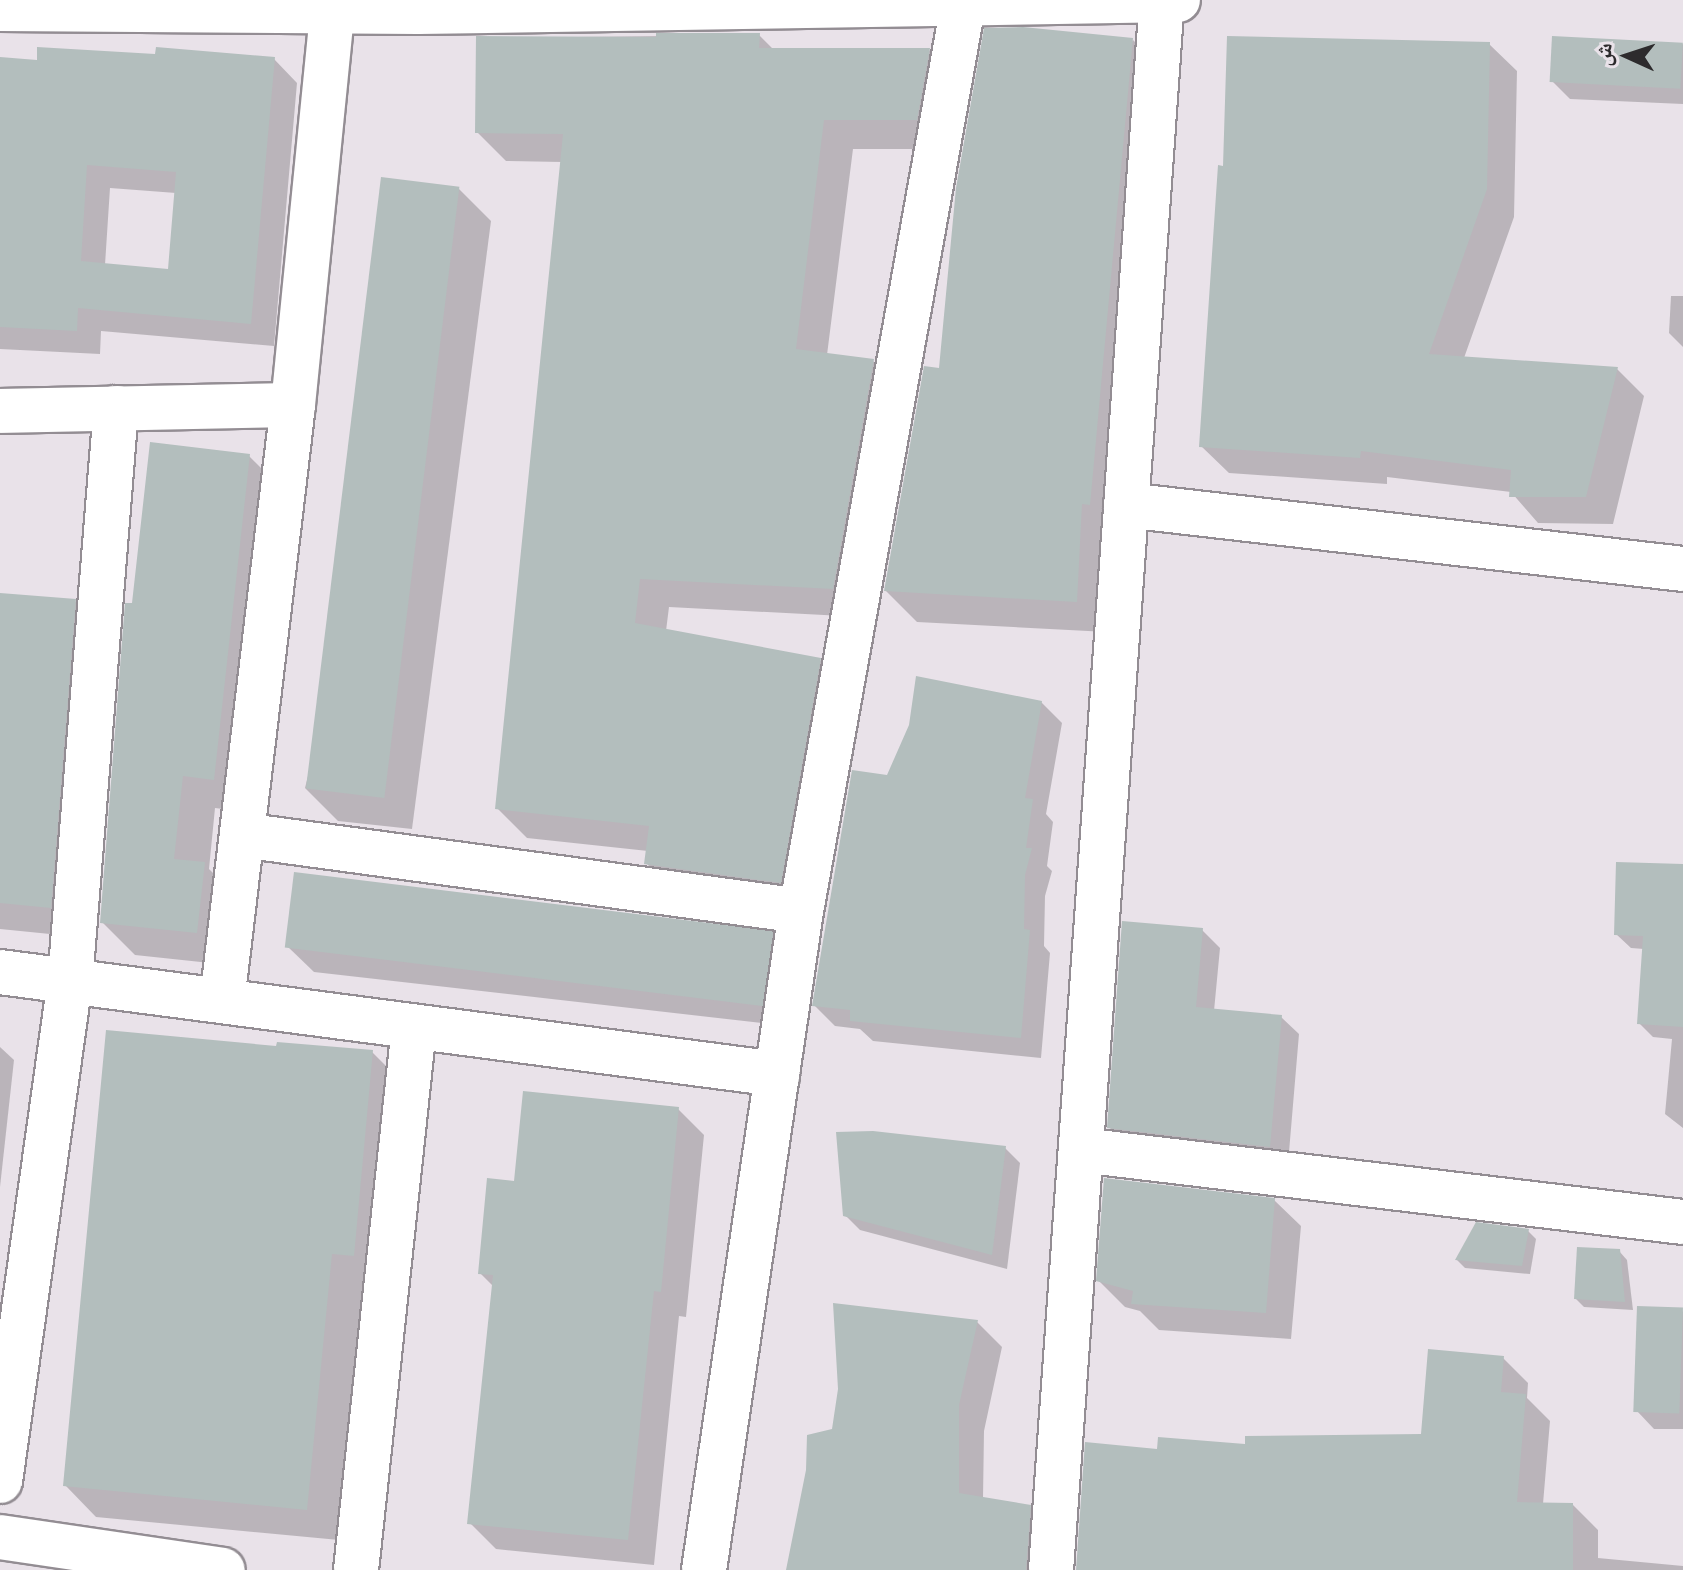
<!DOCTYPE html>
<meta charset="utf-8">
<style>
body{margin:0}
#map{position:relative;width:1683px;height:1570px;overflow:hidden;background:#e9e2e9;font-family:"Public Sans","Noto Naskh Arabic",sans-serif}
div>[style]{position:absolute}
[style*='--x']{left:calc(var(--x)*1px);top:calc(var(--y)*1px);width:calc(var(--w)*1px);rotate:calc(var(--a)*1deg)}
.shadow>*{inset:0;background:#0003}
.building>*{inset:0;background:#b3bebd;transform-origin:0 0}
.roads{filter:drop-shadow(2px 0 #938d93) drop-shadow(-2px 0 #938d93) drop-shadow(0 2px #938d93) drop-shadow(0 -2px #938d93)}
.street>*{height:44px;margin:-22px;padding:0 22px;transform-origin:22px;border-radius:22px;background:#fff}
span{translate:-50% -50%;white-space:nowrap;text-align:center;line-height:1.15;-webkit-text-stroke:6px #e9e2e9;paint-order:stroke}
.north{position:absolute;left:1587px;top:16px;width:80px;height:80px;-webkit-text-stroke:6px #e9e2e9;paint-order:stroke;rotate:273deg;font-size:22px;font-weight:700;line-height:32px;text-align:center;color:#2d2b2d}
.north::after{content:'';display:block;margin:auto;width:28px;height:36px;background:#2d2b2d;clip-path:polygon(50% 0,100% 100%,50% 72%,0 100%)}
</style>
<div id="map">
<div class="shadow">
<div style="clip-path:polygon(759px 35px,774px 50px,929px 50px,958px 79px,946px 149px,853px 149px,827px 355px,873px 361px,903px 391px,862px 617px,669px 607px,666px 631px,820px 660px,849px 690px,810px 911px,676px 893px,647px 864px,648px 851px,527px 838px,498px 809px,562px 162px,506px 161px,477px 132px,478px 38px)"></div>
<div style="clip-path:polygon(1133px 40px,1164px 71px,1107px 632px,917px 622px,886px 591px,941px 370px)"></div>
<div style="clip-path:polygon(1489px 44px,1517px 71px,1514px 217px,1464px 358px,1617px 369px,1644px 396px,1613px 524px,1538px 523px,1511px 492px,1387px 477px,1387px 484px,1229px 473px,1201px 446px)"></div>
<div style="clip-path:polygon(1683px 44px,1683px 104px,1570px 99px,1552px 81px)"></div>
<div style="clip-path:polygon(evenodd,157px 56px,274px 59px,297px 83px,274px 346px,101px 331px,100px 354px,0 349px,0 59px,39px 62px,157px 56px,110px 188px,176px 193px,170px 271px,105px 265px,110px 188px)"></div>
<div style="clip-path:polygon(458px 188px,491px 221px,412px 829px,338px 821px,305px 788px)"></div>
<div style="clip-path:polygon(1671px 296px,1683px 296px,1683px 347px,1669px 333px)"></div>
<div style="clip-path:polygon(249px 456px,282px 489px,246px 812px,215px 808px,209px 869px,237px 897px,229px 965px,135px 955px,102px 922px,134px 605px)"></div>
<div style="clip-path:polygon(0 595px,75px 601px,104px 631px,80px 937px,0 929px)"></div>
<div style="clip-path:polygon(1041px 702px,1062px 723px,1046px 814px,1053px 822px,1047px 866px,1052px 871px,1045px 896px,1044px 946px,1050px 953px,1041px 1058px,873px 1041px,860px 1029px,835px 1026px,814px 1005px,888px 778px)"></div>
<div style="clip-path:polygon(1683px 866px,1683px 1128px,1665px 1114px,1672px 1039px,1653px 1037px,1639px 1023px,1644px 949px,1631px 948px,1616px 934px)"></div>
<div style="clip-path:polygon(1202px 930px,1220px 948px,1214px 1011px,1281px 1017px,1299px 1034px,1288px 1164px,1127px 1145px,1109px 1127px)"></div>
<div style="clip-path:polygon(772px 934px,798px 960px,788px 1026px,314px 972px,287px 946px)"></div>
<div style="clip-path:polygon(0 1047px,14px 1060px,0 1187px)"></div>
<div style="clip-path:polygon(278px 1048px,372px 1052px,404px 1084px,385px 1286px,363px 1284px,339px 1540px,96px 1517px,65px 1485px)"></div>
<div style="clip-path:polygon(678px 1109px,704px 1135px,686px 1317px,679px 1316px,654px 1565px,496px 1549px,470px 1523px,494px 1287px,480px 1273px)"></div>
<div style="clip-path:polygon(1005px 1148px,1020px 1163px,1007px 1269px,860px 1230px,845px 1215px)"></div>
<div style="clip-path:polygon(1274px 1200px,1301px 1226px,1291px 1339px,1159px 1330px,1140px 1311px,1125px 1307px,1099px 1281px)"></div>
<div style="clip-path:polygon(1528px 1231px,1536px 1239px,1530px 1274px,1465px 1268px,1457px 1260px)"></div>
<div style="clip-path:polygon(1619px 1251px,1627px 1260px,1633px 1310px,1584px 1307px,1576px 1299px)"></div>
<div style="clip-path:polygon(1683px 1310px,1683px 1429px,1654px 1429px,1637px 1411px)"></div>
<div style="clip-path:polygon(977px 1322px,1002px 1347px,984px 1431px,983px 1499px,1030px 1507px,1055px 1532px,1054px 1570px,788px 1570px,834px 1430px)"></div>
<div style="clip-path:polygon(1503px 1358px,1528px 1383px,1527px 1398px,1550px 1421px,1543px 1504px,1573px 1505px,1598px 1530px,1598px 1558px,1683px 1566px,1683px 1570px,1078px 1570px,1159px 1451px,1422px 1436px)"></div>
</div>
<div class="building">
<div style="clip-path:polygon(1023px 27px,1133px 38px,1090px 505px,1082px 504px,1077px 602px,884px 591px,924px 366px,939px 368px,956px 188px,984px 28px)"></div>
<div style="clip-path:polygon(656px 33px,760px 33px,759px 48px,930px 48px,917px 120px,824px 120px,796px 349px,874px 359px,833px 589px,640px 579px,635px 623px,821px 658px,781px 883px,644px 864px,649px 826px,495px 809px,563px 134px,475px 133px,476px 36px,656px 37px)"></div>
<div style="clip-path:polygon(1227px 36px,1490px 42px,1487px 189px,1429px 354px,1618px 367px,1586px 497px,1509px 497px,1511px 470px,1361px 451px,1360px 458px,1199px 447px,1218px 165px,1223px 166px)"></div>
<div style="left:1552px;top:36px;width:131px;height:46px;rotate:3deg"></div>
<div style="clip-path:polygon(evenodd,37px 47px,155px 54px,156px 47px,275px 57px,251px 324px,78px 308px,77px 331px,0 327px,0 57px,37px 60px,37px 47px,87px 165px,176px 172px,168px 269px,81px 261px,87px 165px)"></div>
<div style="left:381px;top:177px;width:79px;height:616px;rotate:7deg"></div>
<div style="clip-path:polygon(150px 442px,250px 454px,214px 780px,183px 776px,174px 859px,205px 862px,197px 933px,100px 923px,125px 603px,132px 603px)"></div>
<div style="clip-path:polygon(0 593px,76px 599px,51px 908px,0 903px)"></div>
<div style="clip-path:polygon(916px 676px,1042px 701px,1025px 798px,1033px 799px,1026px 848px,1032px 848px,1025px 875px,1024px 929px,1030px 930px,1021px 1038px,850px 1021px,850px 1010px,812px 1006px,852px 770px,887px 775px,909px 725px)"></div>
<div style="clip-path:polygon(1616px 862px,1683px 864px,1683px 1027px,1637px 1024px,1643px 936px,1614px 935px)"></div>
<div style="left:294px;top:872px;width:483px;height:76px;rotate:7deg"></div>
<div style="clip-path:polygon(1122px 921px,1203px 928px,1196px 1007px,1282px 1015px,1270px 1147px,1107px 1128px)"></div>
<div style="clip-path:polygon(106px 1030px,276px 1046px,277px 1042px,373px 1050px,354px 1256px,332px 1254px,307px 1510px,63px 1486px)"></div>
<div style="clip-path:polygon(523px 1091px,679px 1107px,661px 1292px,654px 1291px,628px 1540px,467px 1524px,493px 1275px,478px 1274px,487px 1178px,514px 1181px)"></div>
<div style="clip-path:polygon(873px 1131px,1006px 1146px,992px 1255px,843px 1216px,836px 1132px)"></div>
<div style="clip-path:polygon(1104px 1178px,1275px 1198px,1266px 1313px,1131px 1304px,1133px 1291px,1096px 1281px)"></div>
<div style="clip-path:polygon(1476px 1222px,1529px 1229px,1522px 1266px,1455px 1260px)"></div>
<div style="clip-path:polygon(1577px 1247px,1620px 1249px,1625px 1302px,1574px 1299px)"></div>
<div style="clip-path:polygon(833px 1303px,978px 1320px,959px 1405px,959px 1493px,1031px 1505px,1026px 1570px,786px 1570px,806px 1470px,807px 1435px,832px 1429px,838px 1389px)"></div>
<div style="left:1637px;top:1306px;width:46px;height:106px;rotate:2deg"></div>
<div style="clip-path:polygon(1428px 1349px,1504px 1356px,1501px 1392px,1526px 1394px,1517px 1502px,1573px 1503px,1573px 1570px,1076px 1570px,1085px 1442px,1157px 1449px,1158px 1437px,1245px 1444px,1245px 1436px,1421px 1434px)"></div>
</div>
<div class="roads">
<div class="street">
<div style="--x:0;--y:9;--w:418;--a:0.4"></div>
<div style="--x:418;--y:12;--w:760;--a:-0.9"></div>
<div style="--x:0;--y:411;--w:293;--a:-1.2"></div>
<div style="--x:1126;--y:505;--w:561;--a:6.55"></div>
<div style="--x:242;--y:835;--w:564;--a:7.74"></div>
<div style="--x:0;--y:972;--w:784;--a:7.48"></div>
<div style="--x:222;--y:1001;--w:600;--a:-83.21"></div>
<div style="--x:293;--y:405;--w:396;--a:-84.3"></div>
<div style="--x:1081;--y:1150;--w:606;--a:6.82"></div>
<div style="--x:0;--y:1481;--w:505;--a:-82.03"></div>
<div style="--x:70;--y:981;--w:575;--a:-85.41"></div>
<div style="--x:0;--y:1537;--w:225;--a:8.4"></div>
<div style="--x:356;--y:1570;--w:546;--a:-83.9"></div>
<div style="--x:704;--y:1570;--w:666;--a:-81.63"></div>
<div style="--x:801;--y:911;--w:925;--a:-79.86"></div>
<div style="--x:1051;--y:1570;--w:1574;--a:-85.96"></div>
</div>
</div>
<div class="north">ش</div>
</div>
